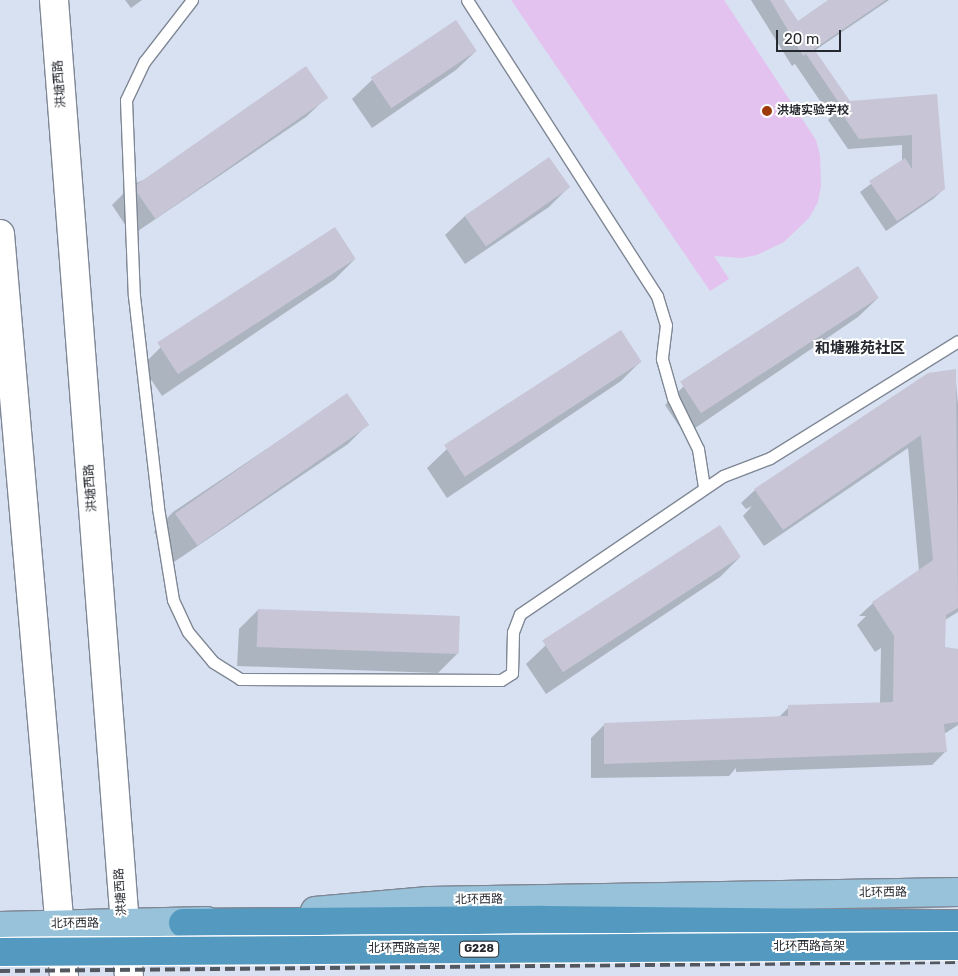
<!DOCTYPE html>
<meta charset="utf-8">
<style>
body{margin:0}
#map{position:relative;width:958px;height:976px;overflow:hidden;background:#d8e1f1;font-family:Rubik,"Noto Sans SC",sans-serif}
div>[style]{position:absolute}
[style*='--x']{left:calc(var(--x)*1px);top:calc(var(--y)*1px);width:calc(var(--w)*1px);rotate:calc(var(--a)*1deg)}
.green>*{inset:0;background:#e4c2ef}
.shadow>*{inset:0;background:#0003}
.building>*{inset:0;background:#c7c5d6;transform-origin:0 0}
.roads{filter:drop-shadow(1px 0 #7f8795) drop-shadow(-1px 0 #7f8795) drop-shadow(0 1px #7f8795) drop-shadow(0 -1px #7f8795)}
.lane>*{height:11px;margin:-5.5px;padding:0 5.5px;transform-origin:5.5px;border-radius:5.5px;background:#fff}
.secondary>*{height:28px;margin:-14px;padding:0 14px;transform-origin:14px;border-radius:14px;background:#fff}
.primary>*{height:28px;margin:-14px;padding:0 14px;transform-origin:14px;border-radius:14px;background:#98c2d9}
.highway>*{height:28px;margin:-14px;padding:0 14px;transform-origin:14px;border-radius:14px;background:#549ac0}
.rail>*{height:4px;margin-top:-2px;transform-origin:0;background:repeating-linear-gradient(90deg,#535860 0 10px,transparent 0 15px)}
.bridges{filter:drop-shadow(1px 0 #fff) drop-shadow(-1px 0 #fff) drop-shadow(0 1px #fff) drop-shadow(0 -1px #fff)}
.highway-bridge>*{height:28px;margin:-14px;padding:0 14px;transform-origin:14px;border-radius:14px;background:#549ac0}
.dots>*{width:14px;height:14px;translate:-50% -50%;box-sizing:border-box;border:2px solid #fff;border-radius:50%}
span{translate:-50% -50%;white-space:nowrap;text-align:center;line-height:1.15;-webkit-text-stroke:4px #fff;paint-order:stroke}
.shield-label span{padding:1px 4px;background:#fff;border:1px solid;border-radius:4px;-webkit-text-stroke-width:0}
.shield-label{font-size:11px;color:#26292f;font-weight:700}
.street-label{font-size:12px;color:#26292f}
.poi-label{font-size:12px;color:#26292f;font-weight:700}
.left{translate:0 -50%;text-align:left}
.quarter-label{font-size:15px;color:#26292f;font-weight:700}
.scale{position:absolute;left:776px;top:30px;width:65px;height:22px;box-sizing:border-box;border:2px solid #26292f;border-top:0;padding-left:6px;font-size:15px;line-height:18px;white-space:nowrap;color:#26292f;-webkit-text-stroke:4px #fff;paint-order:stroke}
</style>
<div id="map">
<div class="green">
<div style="clip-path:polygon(511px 0,724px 0,816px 140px,820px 155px,821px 186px,818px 202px,809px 218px,784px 242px,757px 255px,742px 258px,714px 256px,729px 279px,710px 291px)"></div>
</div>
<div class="shadow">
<div style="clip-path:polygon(125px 0,142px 0,131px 8px)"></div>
<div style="clip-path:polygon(751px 0,782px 0,798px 22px,831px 0,889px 0,814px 51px,849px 103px,936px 95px,944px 189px,933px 199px,886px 231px,860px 192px,902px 161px,902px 145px,848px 149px,828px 120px,831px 117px,795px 64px,792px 66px)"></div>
<div style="clip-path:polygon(476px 51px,456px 70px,372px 128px,352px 99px,372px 80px)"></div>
<div style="clip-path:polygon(326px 98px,306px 117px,132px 235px,112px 205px,132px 185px)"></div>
<div style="clip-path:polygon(549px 158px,569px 187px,549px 207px,465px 264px,445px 235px,465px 216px)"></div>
<div style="clip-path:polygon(355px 259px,335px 279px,162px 396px,142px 366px,161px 347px)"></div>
<div style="clip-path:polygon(878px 298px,858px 317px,685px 435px,665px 405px,684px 386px)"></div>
<div style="clip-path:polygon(641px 361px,621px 381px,447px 498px,427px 468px,447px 449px)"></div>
<div style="clip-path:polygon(955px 371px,958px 405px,958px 612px,945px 620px,944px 647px,958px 652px,958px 725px,944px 734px,945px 752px,932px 765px,736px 772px,736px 768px,729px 776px,591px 778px,591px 738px,605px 724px,778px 718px,789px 707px,880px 703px,881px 648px,875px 652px,857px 625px,866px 616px,859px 616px,873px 603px,919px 571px,908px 448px,764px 546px,743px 516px,752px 506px,746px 509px,741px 503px,755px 490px)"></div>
<div style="clip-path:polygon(347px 395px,367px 425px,348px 444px,174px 562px,154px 532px,173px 512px)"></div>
<div style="clip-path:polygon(740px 557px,720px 577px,546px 694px,526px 664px,546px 645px)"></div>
<div style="clip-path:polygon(258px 610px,458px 653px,438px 673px,237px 666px,239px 629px)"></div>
</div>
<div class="building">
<div style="clip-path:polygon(770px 0,784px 0,798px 21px,828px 0,886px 0,814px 49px,850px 101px,937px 94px,945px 189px,897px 221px,869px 181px,905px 158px,912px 169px,912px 135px,859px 139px,838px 108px,841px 106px,806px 54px,803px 56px)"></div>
<div style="left:456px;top:20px;width:37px;height:103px;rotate:56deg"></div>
<div style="left:306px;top:66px;width:39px;height:211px;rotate:55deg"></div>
<div style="left:549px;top:157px;width:37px;height:103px;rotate:55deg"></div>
<div style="left:335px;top:227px;width:38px;height:212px;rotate:57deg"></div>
<div style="left:858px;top:266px;width:38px;height:212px;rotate:57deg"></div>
<div style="left:621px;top:330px;width:38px;height:211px;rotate:57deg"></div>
<div style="clip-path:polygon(956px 369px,958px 608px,946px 615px,945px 647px,958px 649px,958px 722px,944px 724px,947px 752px,604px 764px,604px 723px,788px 716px,788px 705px,893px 702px,894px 636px,872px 602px,933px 560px,921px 435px,783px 530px,754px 489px,928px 373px)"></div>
<div style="left:347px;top:393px;width:39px;height:210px;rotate:55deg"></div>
<div style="left:720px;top:525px;width:38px;height:212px;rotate:57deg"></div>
<div style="left:258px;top:609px;width:202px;height:38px;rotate:2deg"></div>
</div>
<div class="roads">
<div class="lane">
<div style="--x:192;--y:0;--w:78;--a:127.7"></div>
<div style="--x:144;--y:62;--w:42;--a:115.3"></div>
<div style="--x:126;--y:100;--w:196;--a:87.7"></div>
<div style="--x:134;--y:296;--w:213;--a:83.5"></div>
<div style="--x:158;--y:508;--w:93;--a:80.7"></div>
<div style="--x:173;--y:600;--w:35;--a:65"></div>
<div style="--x:188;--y:632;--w:39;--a:50"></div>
<div style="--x:213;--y:662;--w:32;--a:32"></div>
<div style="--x:240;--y:679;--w:261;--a:0.2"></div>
<div style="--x:501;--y:680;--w:13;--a:-32"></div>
<div style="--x:512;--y:673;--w:41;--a:-88.6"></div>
<div style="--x:513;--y:632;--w:19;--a:-69"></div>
<div style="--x:520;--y:614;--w:245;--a:-34.2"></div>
<div style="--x:723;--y:476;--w:50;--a:-21"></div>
<div style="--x:770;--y:458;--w:221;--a:-31.9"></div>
<div style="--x:467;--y:0;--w:352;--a:57.3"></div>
<div style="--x:657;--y:296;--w:30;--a:73"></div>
<div style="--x:666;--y:325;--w:34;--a:97"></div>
<div style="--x:662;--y:359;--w:41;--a:74.2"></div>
<div style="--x:673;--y:398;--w:57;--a:63.9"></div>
<div style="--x:698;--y:449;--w:39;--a:81"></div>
</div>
<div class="secondary">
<div style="--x:54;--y:0;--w:979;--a:85.61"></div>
<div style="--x:0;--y:234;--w:745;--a:85.07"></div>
</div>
<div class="primary">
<div style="--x:315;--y:911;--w:114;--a:-5"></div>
<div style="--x:429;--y:901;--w:529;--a:-0.97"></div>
<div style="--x:0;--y:926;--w:207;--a:-1.4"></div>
</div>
<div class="highway">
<div style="--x:183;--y:923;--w:360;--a:-0.5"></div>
<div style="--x:543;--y:920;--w:415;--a:0.6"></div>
</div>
</div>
<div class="rail">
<div style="--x:0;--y:940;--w:958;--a:-0.24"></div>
<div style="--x:0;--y:971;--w:958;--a:-0.54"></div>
</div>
<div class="bridges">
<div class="highway-bridge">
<div style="--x:0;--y:952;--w:958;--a:-0.36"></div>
</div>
</div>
<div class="dots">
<div style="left:767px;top:111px;background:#9e3a09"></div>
</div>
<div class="shield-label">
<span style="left:479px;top:949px">G228</span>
</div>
<div class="street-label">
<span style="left:60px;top:84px;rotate:-94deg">洪塘西路</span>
<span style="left:91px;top:488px;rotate:-94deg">洪塘西路</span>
<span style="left:121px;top:892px;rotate:-94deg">洪塘西路</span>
<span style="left:883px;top:893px;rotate:-1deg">北环西路</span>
<span style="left:479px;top:900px;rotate:-1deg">北环西路</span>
<span style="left:75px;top:924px;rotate:-1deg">北环西路</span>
<span style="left:809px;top:947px">北环西路高架</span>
<span style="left:404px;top:949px">北环西路高架</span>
</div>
<div class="poi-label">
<span class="left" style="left:777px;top:111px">洪塘实验学校</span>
</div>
<div class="quarter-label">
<span style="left:860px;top:349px">和塘雅苑社区</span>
</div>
<div class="scale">20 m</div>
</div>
